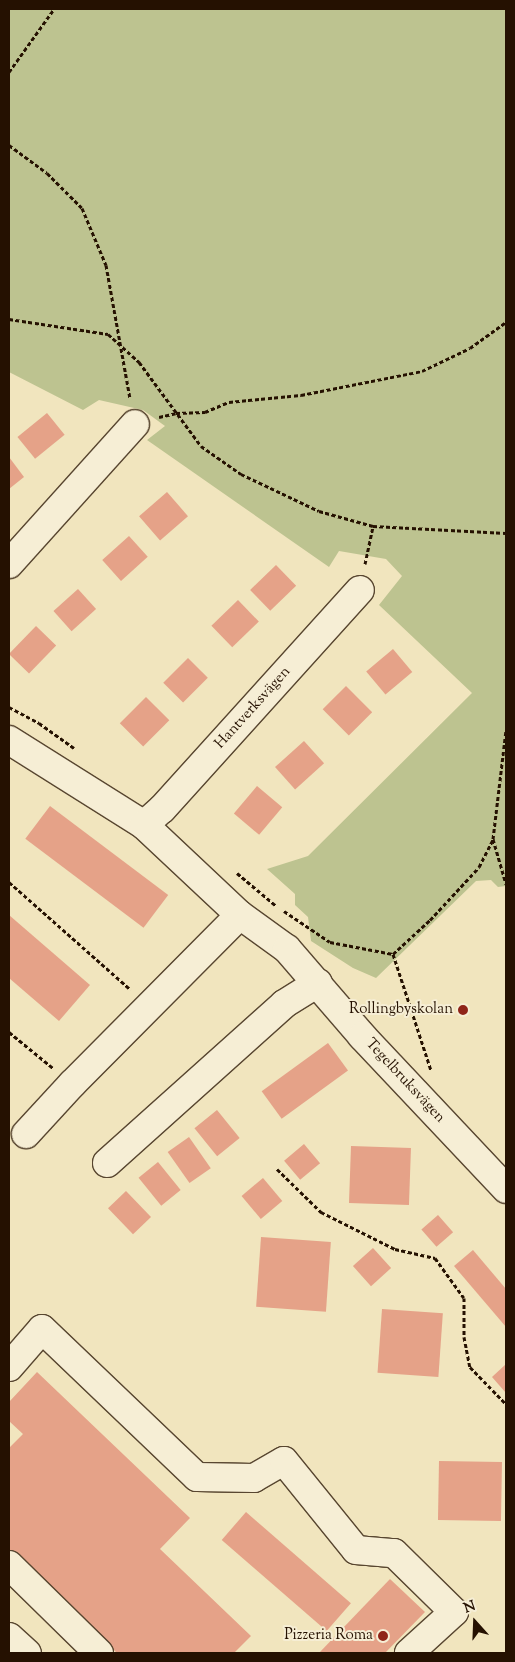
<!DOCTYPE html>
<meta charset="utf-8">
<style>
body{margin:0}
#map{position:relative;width:515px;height:1662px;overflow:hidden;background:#f1e5be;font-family:"Sorts Mill Goudy",serif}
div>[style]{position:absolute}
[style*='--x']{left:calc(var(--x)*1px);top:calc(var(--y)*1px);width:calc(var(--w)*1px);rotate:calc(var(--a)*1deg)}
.green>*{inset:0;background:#bdc390}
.building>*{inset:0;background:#e5a288;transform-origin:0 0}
.path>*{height:3px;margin-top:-1.5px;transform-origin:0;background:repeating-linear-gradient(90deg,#251101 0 4px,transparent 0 6.5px)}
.roads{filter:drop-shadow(1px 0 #584630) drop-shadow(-1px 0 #584630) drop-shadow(0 1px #584630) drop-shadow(0 -1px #584630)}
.minor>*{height:28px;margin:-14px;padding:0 14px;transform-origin:14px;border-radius:14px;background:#f6eed5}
.dots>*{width:14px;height:14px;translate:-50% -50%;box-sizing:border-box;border:2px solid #f6eed5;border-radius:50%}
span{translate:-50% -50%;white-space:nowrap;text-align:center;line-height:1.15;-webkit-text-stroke:4px #f6eed5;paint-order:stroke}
.street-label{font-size:15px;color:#251101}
.poi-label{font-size:15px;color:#251101}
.right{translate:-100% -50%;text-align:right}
.frame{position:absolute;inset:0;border:10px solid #251101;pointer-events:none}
.north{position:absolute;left:450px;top:1597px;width:50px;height:50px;-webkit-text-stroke:4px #f6eed5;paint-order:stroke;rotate:340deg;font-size:14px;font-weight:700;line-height:20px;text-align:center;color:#251101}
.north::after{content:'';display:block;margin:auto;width:18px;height:22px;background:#251101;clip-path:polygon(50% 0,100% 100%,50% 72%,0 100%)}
</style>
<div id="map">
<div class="green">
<div style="clip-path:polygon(9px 9px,506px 9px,506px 886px,498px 887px,491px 880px,476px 881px,376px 978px,353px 968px,311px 941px,308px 917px,295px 905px,295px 894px,267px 869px,308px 856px,472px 693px,379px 605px,402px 576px,386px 559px,339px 551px,329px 567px,147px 440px,165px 426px,143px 410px,99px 400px,83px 410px,9px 372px)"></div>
</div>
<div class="building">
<div style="left:47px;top:413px;width:28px;height:38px;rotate:51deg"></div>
<div style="clip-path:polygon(9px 457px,24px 477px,9px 489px)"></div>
<div style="left:167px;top:492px;width:32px;height:37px;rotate:49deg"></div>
<div style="left:129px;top:536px;width:28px;height:36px;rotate:48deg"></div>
<div style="left:276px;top:565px;width:29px;height:36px;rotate:46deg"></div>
<div style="left:78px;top:589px;width:27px;height:33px;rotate:48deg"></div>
<div style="left:238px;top:600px;width:30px;height:37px;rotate:46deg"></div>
<div style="left:36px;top:626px;width:28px;height:39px;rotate:44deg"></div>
<div style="left:393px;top:649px;width:30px;height:35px;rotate:50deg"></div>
<div style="left:188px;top:658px;width:28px;height:35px;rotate:45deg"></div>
<div style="left:346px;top:686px;width:37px;height:33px;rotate:45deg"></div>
<div style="left:146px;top:697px;width:33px;height:37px;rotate:45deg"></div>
<div style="left:304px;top:741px;width:30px;height:39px;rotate:48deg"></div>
<div style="left:257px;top:786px;width:33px;height:36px;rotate:40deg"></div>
<div style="left:50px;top:806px;width:148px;height:41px;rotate:37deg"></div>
<div style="clip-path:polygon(9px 915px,90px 985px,59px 1021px,9px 978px)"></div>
<div style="left:328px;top:1043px;width:34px;height:82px;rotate:54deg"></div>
<div style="left:217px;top:1110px;width:36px;height:29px;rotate:51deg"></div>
<div style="left:189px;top:1137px;width:38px;height:26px;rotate:55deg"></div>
<div style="left:304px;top:1144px;width:25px;height:26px;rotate:50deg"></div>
<div style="left:351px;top:1146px;width:60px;height:57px;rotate:2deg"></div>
<div style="left:158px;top:1162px;width:36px;height:25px;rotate:51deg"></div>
<div style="left:263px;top:1178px;width:30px;height:28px;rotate:50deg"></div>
<div style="left:126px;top:1191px;width:36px;height:25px;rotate:46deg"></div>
<div style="left:438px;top:1215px;width:23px;height:22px;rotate:49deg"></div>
<div style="left:261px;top:1237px;width:70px;height:70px;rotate:4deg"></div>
<div style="left:373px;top:1248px;width:27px;height:27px;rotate:48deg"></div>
<div style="clip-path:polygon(473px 1250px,506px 1289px,506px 1327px,454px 1266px)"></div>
<div style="left:382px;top:1309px;width:61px;height:64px;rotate:4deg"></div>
<div style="clip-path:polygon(506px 1364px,506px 1393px,492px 1377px)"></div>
<div style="clip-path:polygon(37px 1372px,190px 1518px,160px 1549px,251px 1636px,234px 1653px,117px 1653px,9px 1550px,9px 1448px,23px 1434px,9px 1421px,9px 1402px)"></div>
<div style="left:439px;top:1461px;width:63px;height:59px;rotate:1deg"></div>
<div style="left:246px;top:1512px;width:139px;height:37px;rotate:41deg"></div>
<div style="clip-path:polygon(390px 1579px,425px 1612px,385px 1653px,319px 1653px)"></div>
</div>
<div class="path">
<div style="--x:9;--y:72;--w:77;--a:-54.5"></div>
<div style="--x:9;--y:145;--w:47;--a:36.4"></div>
<div style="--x:47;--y:173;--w:49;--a:45"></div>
<div style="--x:82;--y:208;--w:62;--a:67.2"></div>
<div style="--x:106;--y:265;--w:135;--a:79.8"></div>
<div style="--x:9;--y:319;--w:100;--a:8.6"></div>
<div style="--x:108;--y:334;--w:42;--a:42.1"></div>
<div style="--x:139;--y:362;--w:104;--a:53.6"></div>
<div style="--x:201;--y:446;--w:49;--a:35"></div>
<div style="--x:241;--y:474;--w:86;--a:25.4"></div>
<div style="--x:319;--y:511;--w:56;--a:15.5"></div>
<div style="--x:373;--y:526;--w:133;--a:3"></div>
<div style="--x:159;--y:417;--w:17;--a:-13"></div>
<div style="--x:176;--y:413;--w:29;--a:-2"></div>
<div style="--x:205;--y:412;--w:26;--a:-23"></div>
<div style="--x:229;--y:402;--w:72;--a:-5.6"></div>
<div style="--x:301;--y:395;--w:123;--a:-11.2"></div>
<div style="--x:422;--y:371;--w:53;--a:-25.6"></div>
<div style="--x:470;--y:348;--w:44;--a:-35.8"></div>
<div style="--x:365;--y:564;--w:39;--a:-78"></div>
<div style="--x:9;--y:707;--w:34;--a:28"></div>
<div style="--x:39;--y:723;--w:43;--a:35.5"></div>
<div style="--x:493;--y:839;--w:47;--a:73.9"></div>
<div style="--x:237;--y:873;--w:50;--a:40.1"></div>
<div style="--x:9;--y:882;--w:162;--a:41.5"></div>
<div style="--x:284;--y:911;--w:55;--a:34"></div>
<div style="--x:330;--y:942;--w:64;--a:10.8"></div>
<div style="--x:393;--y:954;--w:50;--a:-42.6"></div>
<div style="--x:430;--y:920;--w:72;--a:-47.2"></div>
<div style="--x:479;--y:867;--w:31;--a:-63"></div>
<div style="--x:493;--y:839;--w:110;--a:-83.2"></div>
<div style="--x:393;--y:954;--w:122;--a:71.9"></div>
<div style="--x:9;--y:1032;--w:57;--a:39.3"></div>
<div style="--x:277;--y:1169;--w:62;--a:44.3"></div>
<div style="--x:321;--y:1212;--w:83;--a:26.6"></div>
<div style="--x:395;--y:1249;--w:41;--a:12.7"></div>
<div style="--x:435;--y:1258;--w:49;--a:54.1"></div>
<div style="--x:464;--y:1298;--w:39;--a:90"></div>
<div style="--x:464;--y:1337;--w:31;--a:79"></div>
<div style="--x:470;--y:1367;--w:52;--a:45.8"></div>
</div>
<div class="roads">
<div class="minor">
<div style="--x:9;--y:564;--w:188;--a:-48"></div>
<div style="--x:9;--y:740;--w:160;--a:32.2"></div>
<div style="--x:144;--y:825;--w:132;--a:43.2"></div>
<div style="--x:240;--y:915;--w:58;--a:35.9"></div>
<div style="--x:287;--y:949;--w:115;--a:49.2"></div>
<div style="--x:362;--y:1036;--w:210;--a:46.7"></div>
<div style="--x:144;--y:825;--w:24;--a:-42"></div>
<div style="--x:162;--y:809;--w:295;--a:-47.9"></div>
<div style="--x:26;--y:1134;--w:68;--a:-47.4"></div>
<div style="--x:72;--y:1084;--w:238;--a:-45.2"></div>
<div style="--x:107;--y:1163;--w:238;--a:-41.9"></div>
<div style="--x:284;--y:1004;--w:40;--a:-32"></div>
<div style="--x:9;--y:1367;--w:50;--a:-49"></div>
<div style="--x:42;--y:1329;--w:214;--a:43.7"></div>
<div style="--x:197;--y:1477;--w:57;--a:1"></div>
<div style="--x:254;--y:1478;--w:34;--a:-30"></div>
<div style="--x:284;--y:1461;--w:114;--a:51"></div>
<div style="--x:356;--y:1550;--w:38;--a:5"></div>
<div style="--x:394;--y:1553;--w:84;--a:44.5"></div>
<div style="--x:454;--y:1612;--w:61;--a:137.7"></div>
<div style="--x:9;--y:1565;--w:126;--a:44.4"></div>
<div style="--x:9;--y:1637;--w:24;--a:42"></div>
</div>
</div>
<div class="dots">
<div style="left:463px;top:1010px;background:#8f2418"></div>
<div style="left:383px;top:1636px;background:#8f2418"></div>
</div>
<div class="street-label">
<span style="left:253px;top:708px;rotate:-48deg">Hantverksvägen</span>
<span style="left:405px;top:1081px;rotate:47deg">Tegelbruksvägen</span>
</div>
<div class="poi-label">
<span class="right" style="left:453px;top:1010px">Rollingbyskolan</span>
<span class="right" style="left:373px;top:1636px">Pizzeria Roma</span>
</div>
<div class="frame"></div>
<div class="north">N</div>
</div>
